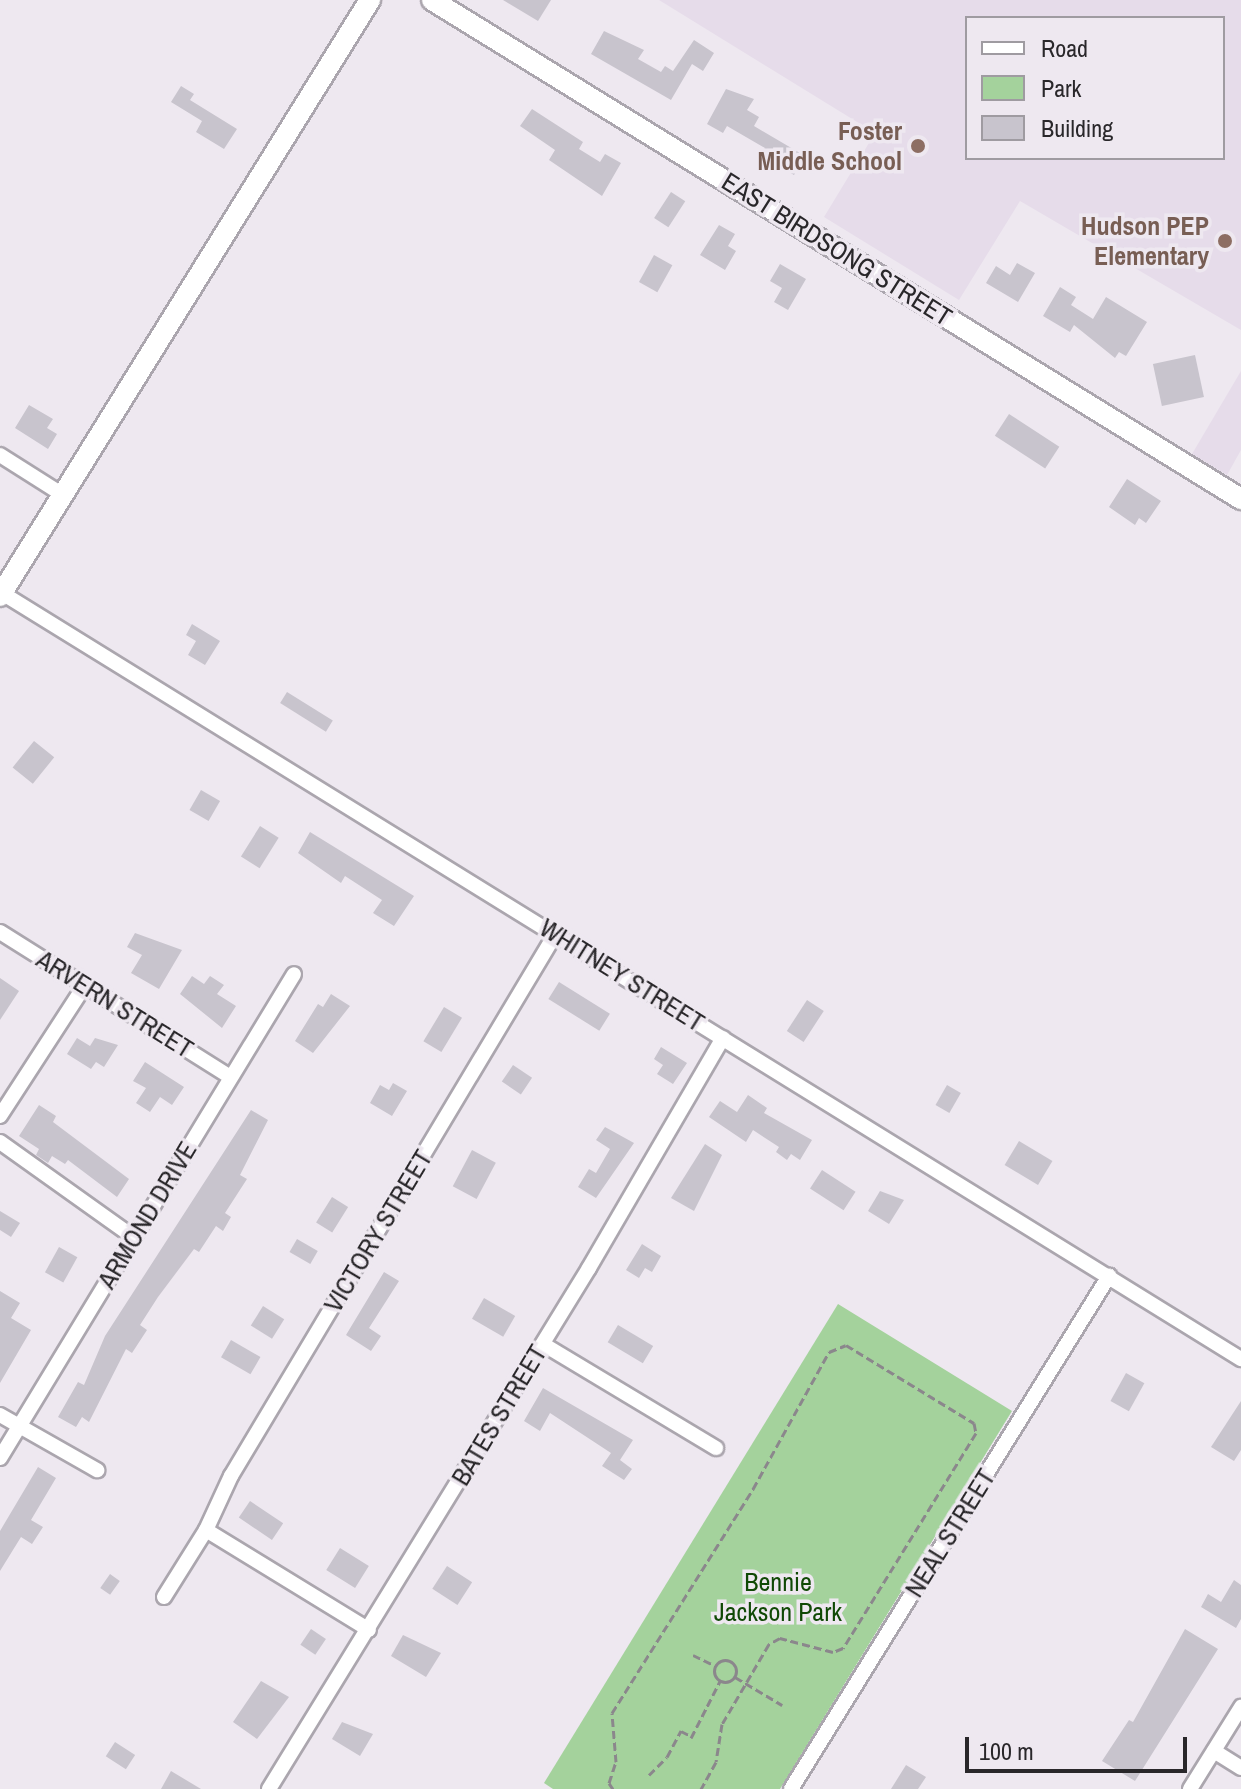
<!DOCTYPE html>
<style>
body{margin:0}
#map{position:relative;width:1241px;height:1789px;overflow:hidden;background:#eee8f0;font-family:"Archivo Narrow",sans-serif}
div>[style]{position:absolute}
[style*='--x']{left:calc(var(--x)*1px);top:calc(var(--y)*1px);width:calc(var(--w)*1px);rotate:calc(var(--a)*1deg)}
.built>*{inset:0;background:#e6dcea}
.green>*{inset:0;background:#a4d29c}
.building>*{inset:0;background:#c8c4cd;transform-origin:0 0}
.path>*{height:3px;margin-top:-1.5px;transform-origin:0;background:repeating-linear-gradient(90deg,#8b878c 0 8px,transparent 0 12px)}
.path>.ring{margin:-1.5px;padding:0;box-sizing:content-box;background:none;border:3px solid #8b878c;border-radius:50%}
.roads{filter:drop-shadow(2px 0 #aba6ae) drop-shadow(-2px 0 #aba6ae) drop-shadow(0 2px #aba6ae) drop-shadow(0 -2px #aba6ae)}
.street>*{height:14px;margin:-7px;padding:0 7px;transform-origin:7px;border-radius:7px;background:#fff}
.secondary>*{height:20px;margin:-10px;padding:0 10px;transform-origin:10px;border-radius:10px;background:#fff}
.dots>*{width:22px;height:22px;translate:-50% -50%;box-sizing:border-box;border:4px solid #eee8f0;border-radius:50%}
span{translate:-50% -50%;white-space:nowrap;text-align:center;line-height:1.15;-webkit-text-stroke:7px #eee8f0;paint-order:stroke}
.education-label{font-size:26px;color:#785e54;font-weight:700}
.right{translate:-100% -50%;text-align:right}
.street-label{font-size:26px;color:#29272a}
.park-label{font-size:26px;color:#104905}
.legend{position:absolute;left:965px;top:16px;width:260px;height:144px;box-sizing:border-box;background:#eee8f0;border:2px solid #9f9ba1;margin:0;padding:10px 14px;list-style:none;font-size:24px;color:#29272a}
.legend li{display:flex;align-items:center;gap:16px;height:40px}
.legend b{width:40px;border:2px solid #9f9ba1}
.scale{position:absolute;left:965px;top:1737px;width:222px;height:36px;box-sizing:border-box;border:4px solid #29272a;border-top:0;padding-left:10px;font-size:24px;line-height:28px;white-space:nowrap;color:#29272a;-webkit-text-stroke:6px #eee8f0;paint-order:stroke}
</style>
<div id="map">
<div class="built">
<div style="clip-path:polygon(evenodd,659px 0,1241px 0,1241px 330px,1020px 201px,959px 300px,824px 217px,875px 133px,659px 0,1223px 18px,1223px 158px,967px 158px,967px 18px,1223px 18px)"></div>
<div style="clip-path:polygon(1241px 371px,1241px 450px,1227px 475px,1192px 454px)"></div>
</div>
<div class="green">
<div style="clip-path:polygon(838px 1304px,1012px 1411px,780px 1789px,553px 1789px,544px 1783px)"></div>
</div>
<div class="building">
<div style="clip-path:polygon(503px 0,551px 0,538px 21px)"></div>
<div style="clip-path:polygon(604px 31px,644px 50px,638px 59px,661px 72px,665px 66px,673px 71px,694px 40px,714px 53px,703px 71px,692px 64px,671px 100px,591px 54px)"></div>
<div style="clip-path:polygon(181px 86px,194px 94px,190px 100px,237px 129px,224px 149px,196px 132px,202px 121px,171px 102px)"></div>
<div style="clip-path:polygon(726px 89px,754px 99px,747px 110px,759px 117px,754px 126px,805px 156px,794px 175px,760px 155px,765px 148px,727px 126px,723px 133px,707px 124px)"></div>
<div style="clip-path:polygon(532px 109px,583px 142px,579px 149px,600px 162px,605px 154px,621px 163px,602px 196px,549px 160px,555px 150px,520px 126px)"></div>
<div style="left:671px;top:192px;width:17px;height:31px;rotate:33deg"></div>
<div style="clip-path:polygon(719px 225px,735px 234px,728px 246px,736px 251px,725px 270px,700px 255px)"></div>
<div style="left:654px;top:255px;width:21px;height:31px;rotate:29deg"></div>
<div style="clip-path:polygon(1017px 263px,1035px 273px,1018px 302px,986px 283px,996px 266px,1010px 275px)"></div>
<div style="clip-path:polygon(780px 264px,806px 279px,788px 310px,774px 302px,782px 288px,770px 281px)"></div>
<div style="clip-path:polygon(1060px 287px,1076px 297px,1071px 305px,1093px 319px,1106px 297px,1147px 322px,1126px 356px,1119px 352px,1115px 358px,1074px 325px,1070px 332px,1043px 316px)"></div>
<div style="left:1195px;top:355px;width:43px;height:43px;rotate:78deg"></div>
<div style="clip-path:polygon(29px 405px,53px 419px,47px 428px,57px 434px,48px 449px,15px 428px)"></div>
<div style="left:1009px;top:414px;width:60px;height:26px;rotate:33deg"></div>
<div style="clip-path:polygon(1127px 479px,1161px 501px,1146px 523px,1139px 518px,1135px 525px,1109px 507px)"></div>
<div style="clip-path:polygon(192px 624px,220px 641px,205px 665px,188px 655px,196px 641px,186px 635px)"></div>
<div style="left:287px;top:692px;width:54px;height:13px;rotate:32deg"></div>
<div style="left:34px;top:741px;width:26px;height:34px;rotate:39deg"></div>
<div style="left:201px;top:790px;width:22px;height:23px;rotate:30deg"></div>
<div style="left:260px;top:826px;width:22px;height:36px;rotate:32deg"></div>
<div style="clip-path:polygon(310px 832px,414px 896px,394px 926px,373px 913px,382px 900px,345px 876px,341px 883px,298px 853px)"></div>
<div style="clip-path:polygon(135px 933px,182px 950px,159px 989px,131px 973px,142px 955px,127px 947px)"></div>
<div style="clip-path:polygon(192px 976px,204px 984px,210px 976px,224px 985px,217px 994px,236px 1006px,222px 1028px,180px 994px)"></div>
<div style="clip-path:polygon(0 978px,19px 991px,0 1020px)"></div>
<div style="left:559px;top:982px;width:60px;height:20px;rotate:32deg"></div>
<div style="clip-path:polygon(331px 994px,350px 1006px,313px 1053px,295px 1041px,318px 1004px,323px 1007px)"></div>
<div style="left:807px;top:1000px;width:20px;height:37px;rotate:33deg"></div>
<div style="left:444px;top:1007px;width:21px;height:40px;rotate:31deg"></div>
<div style="clip-path:polygon(77px 1038px,90px 1046px,95px 1038px,118px 1045px,104px 1067px,96px 1062px,91px 1069px,67px 1054px)"></div>
<div style="clip-path:polygon(661px 1047px,687px 1063px,673px 1084px,657px 1074px,663px 1065px,654px 1059px)"></div>
<div style="clip-path:polygon(145px 1062px,184px 1087px,172px 1105px,160px 1097px,150px 1112px,136px 1103px,146px 1088px,133px 1081px)"></div>
<div style="left:513px;top:1065px;width:23px;height:20px;rotate:34deg"></div>
<div style="clip-path:polygon(393px 1083px,407px 1091px,392px 1116px,370px 1103px,380px 1085px,389px 1090px)"></div>
<div style="left:947px;top:1085px;width:16px;height:23px;rotate:30deg"></div>
<div style="clip-path:polygon(748px 1095px,767px 1108px,764px 1113px,812px 1140px,800px 1160px,791px 1154px,787px 1160px,776px 1152px,779px 1147px,753px 1130px,746px 1142px,709px 1117px,720px 1101px,737px 1112px)"></div>
<div style="clip-path:polygon(39px 1105px,56px 1116px,53px 1122px,129px 1179px,117px 1197px,68px 1160px,65px 1164px,52px 1156px,48px 1163px,36px 1155px,39px 1149px,19px 1136px)"></div>
<div style="clip-path:polygon(251px 1110px,268px 1120px,240px 1175px,247px 1179px,225px 1213px,231px 1217px,223px 1231px,216px 1226px,199px 1252px,194px 1249px,158px 1297px,140px 1325px,147px 1330px,132px 1353px,126px 1349px,89px 1422px,82px 1417px,76px 1427px,58px 1417px,78px 1382px,84px 1385px,105px 1336px)"></div>
<div style="clip-path:polygon(605px 1127px,634px 1143px,596px 1198px,578px 1187px,589px 1169px,596px 1173px,610px 1149px,596px 1140px)"></div>
<div style="left:1019px;top:1141px;width:39px;height:28px;rotate:31deg"></div>
<div style="clip-path:polygon(705px 1144px,722px 1155px,694px 1211px,671px 1198px)"></div>
<div style="left:472px;top:1150px;width:27px;height:41px;rotate:28deg"></div>
<div style="left:822px;top:1170px;width:40px;height:22px;rotate:33deg"></div>
<div style="clip-path:polygon(880px 1191px,904px 1200px,889px 1224px,868px 1211px)"></div>
<div style="left:332px;top:1197px;width:19px;height:30px;rotate:32deg"></div>
<div style="clip-path:polygon(0 1211px,20px 1223px,11px 1237px,0 1230px)"></div>
<div style="left:297px;top:1239px;width:24px;height:15px;rotate:30deg"></div>
<div style="clip-path:polygon(642px 1244px,661px 1256px,652px 1272px,645px 1268px,639px 1278px,626px 1270px)"></div>
<div style="left:59px;top:1247px;width:21px;height:29px;rotate:29deg"></div>
<div style="clip-path:polygon(384px 1272px,399px 1281px,369px 1328px,381px 1336px,371px 1351px,346px 1335px)"></div>
<div style="clip-path:polygon(0 1291px,20px 1303px,11px 1318px,31px 1330px,0 1383px)"></div>
<div style="left:484px;top:1298px;width:36px;height:24px;rotate:30deg"></div>
<div style="left:263px;top:1306px;width:25px;height:23px;rotate:32deg"></div>
<div style="left:618px;top:1325px;width:41px;height:20px;rotate:31deg"></div>
<div style="left:231px;top:1340px;width:34px;height:20px;rotate:30deg"></div>
<div style="left:1126px;top:1373px;width:21px;height:32px;rotate:29deg"></div>
<div style="clip-path:polygon(543px 1388px,633px 1440px,620px 1460px,632px 1469px,624px 1480px,602px 1466px,611px 1453px,550px 1413px,540px 1431px,524px 1421px)"></div>
<div style="clip-path:polygon(1241px 1401px,1241px 1450px,1234px 1461px,1211px 1447px)"></div>
<div style="clip-path:polygon(38px 1467px,56px 1478px,31px 1520px,43px 1527px,32px 1544px,21px 1537px,0 1571px,0 1531px)"></div>
<div style="left:250px;top:1501px;width:40px;height:20px;rotate:34deg"></div>
<div style="left:340px;top:1548px;width:34px;height:26px;rotate:32deg"></div>
<div style="left:447px;top:1566px;width:30px;height:27px;rotate:33deg"></div>
<div style="left:110px;top:1574px;width:12px;height:17px;rotate:35deg"></div>
<div style="clip-path:polygon(1234px 1580px,1241px 1585px,1241px 1619px,1236px 1628px,1201px 1607px,1208px 1594px,1221px 1602px)"></div>
<div style="left:311px;top:1629px;width:18px;height:19px;rotate:34deg"></div>
<div style="clip-path:polygon(1185px 1629px,1218px 1649px,1135px 1781px,1102px 1761px,1129px 1720px,1133px 1722px)"></div>
<div style="clip-path:polygon(403px 1635px,441px 1653px,426px 1677px,391px 1656px)"></div>
<div style="clip-path:polygon(261px 1681px,289px 1697px,257px 1739px,233px 1722px)"></div>
<div style="clip-path:polygon(342px 1722px,373px 1734px,360px 1756px,332px 1739px)"></div>
<div style="left:115px;top:1742px;width:24px;height:17px;rotate:33deg"></div>
<div style="clip-path:polygon(906px 1765px,926px 1777px,918px 1789px,891px 1789px)"></div>
<div style="clip-path:polygon(171px 1771px,201px 1789px,161px 1789px)"></div>
</div>
<div class="path">
<div style="--x:693;--y:1655;--w:25;--a:26"></div>
<div class="ring" style="left:714px;top:1660px;width:19px;height:19px"></div>
<div style="--x:735;--y:1677;--w:55;--a:30.8"></div>
<div style="--x:691;--y:1738;--w:64;--a:-63"></div>
<div style="--x:649;--y:1775;--w:25;--a:-45"></div>
<div style="--x:667;--y:1757;--w:30;--a:-62"></div>
<div style="--x:681;--y:1731;--w:11;--a:27"></div>
<div style="--x:613;--y:1789;--w:7;--a:-124"></div>
<div style="--x:609;--y:1783;--w:22;--a:-72"></div>
<div style="--x:616;--y:1762;--w:49;--a:-94.7"></div>
<div style="--x:612;--y:1713;--w:265;--a:-57.8"></div>
<div style="--x:753;--y:1489;--w:157;--a:-61"></div>
<div style="--x:829;--y:1352;--w:18;--a:-22"></div>
<div style="--x:846;--y:1345;--w:150;--a:31.4"></div>
<div style="--x:974;--y:1423;--w:10;--a:79"></div>
<div style="--x:976;--y:1433;--w:253;--a:121.7"></div>
<div style="--x:843;--y:1648;--w:11;--a:158"></div>
<div style="--x:833;--y:1652;--w:55;--a:-165.2"></div>
<div style="--x:780;--y:1638;--w:13;--a:151"></div>
<div style="--x:769;--y:1644;--w:93;--a:120.4"></div>
<div style="--x:722;--y:1724;--w:38;--a:99"></div>
<div style="--x:716;--y:1762;--w:31;--a:119"></div>
</div>
<div class="roads">
<div class="street">
<div style="--x:0;--y:455;--w:75;--a:32.4"></div>
<div style="--x:2;--y:593;--w:1457;--a:31.73"></div>
<div style="--x:0;--y:932;--w:272;--a:32.2"></div>
<div style="--x:0;--y:1116;--w:156;--a:-57"></div>
<div style="--x:0;--y:1142;--w:163;--a:35.5"></div>
<div style="--x:543;--y:1344;--w:202;--a:31"></div>
<div style="--x:0;--y:1415;--w:112;--a:29.6"></div>
<div style="--x:0;--y:1458;--w:566;--a:-58.72"></div>
<div style="--x:206;--y:1530;--w:191;--a:31.5"></div>
<div style="--x:164;--y:1597;--w:79;--a:-57.9"></div>
<div style="--x:206;--y:1530;--w:60;--a:-65.2"></div>
<div style="--x:231;--y:1476;--w:633;--a:-59.1"></div>
<div style="--x:1214;--y:1751;--w:32;--a:32"></div>
<div style="--x:269;--y:1789;--w:611;--a:-58.44"></div>
<div style="--x:589;--y:1268;--w:266;--a:-59.8"></div>
<div style="--x:791;--y:1789;--w:604;--a:-58.21"></div>
<div style="--x:1190;--y:1789;--w:97;--a:-58.1"></div>
</div>
<div class="secondary">
<div style="--x:432;--y:0;--w:951;--a:31.67"></div>
<div style="--x:0;--y:596;--w:702;--a:-58.17"></div>
</div>
</div>
<div class="dots">
<div style="left:918px;top:146px;background:#8d6e63"></div>
<div style="left:1225px;top:241px;background:#8d6e63"></div>
</div>
<div class="education-label">
<span class="right" style="left:902px;top:146px">Foster<br>Middle School</span>
<span class="right" style="left:1209px;top:241px">Hudson PEP<br>Elementary</span>
</div>
<div class="street-label">
<span style="left:837px;top:249px;rotate:32deg">EAST BIRDSONG STREET</span>
<span style="left:622px;top:975px;rotate:32deg">WHITNEY STREET</span>
<span style="left:115px;top:1004px;rotate:32deg">ARVERN STREET</span>
<span style="left:147px;top:1215px;rotate:-59deg">ARMOND DRIVE</span>
<span style="left:378px;top:1231px;rotate:-59deg">VICTORY STREET</span>
<span style="left:499px;top:1415px;rotate:-59deg">BATES STREET</span>
<span style="left:950px;top:1533px;rotate:-58deg">NEAL STREET</span>
</div>
<div class="park-label">
<span style="left:778px;top:1597px">Bennie<br>Jackson Park</span>
</div>
<ul class="legend">
<li><b style="height:10px;background:#fff"></b>Road</li>
<li><b style="height:22px;background:#a4d29c"></b>Park</li>
<li><b style="height:22px;background:#c8c4cd"></b>Building</li>
</ul>
<div class="scale">100 m</div>
</div>
